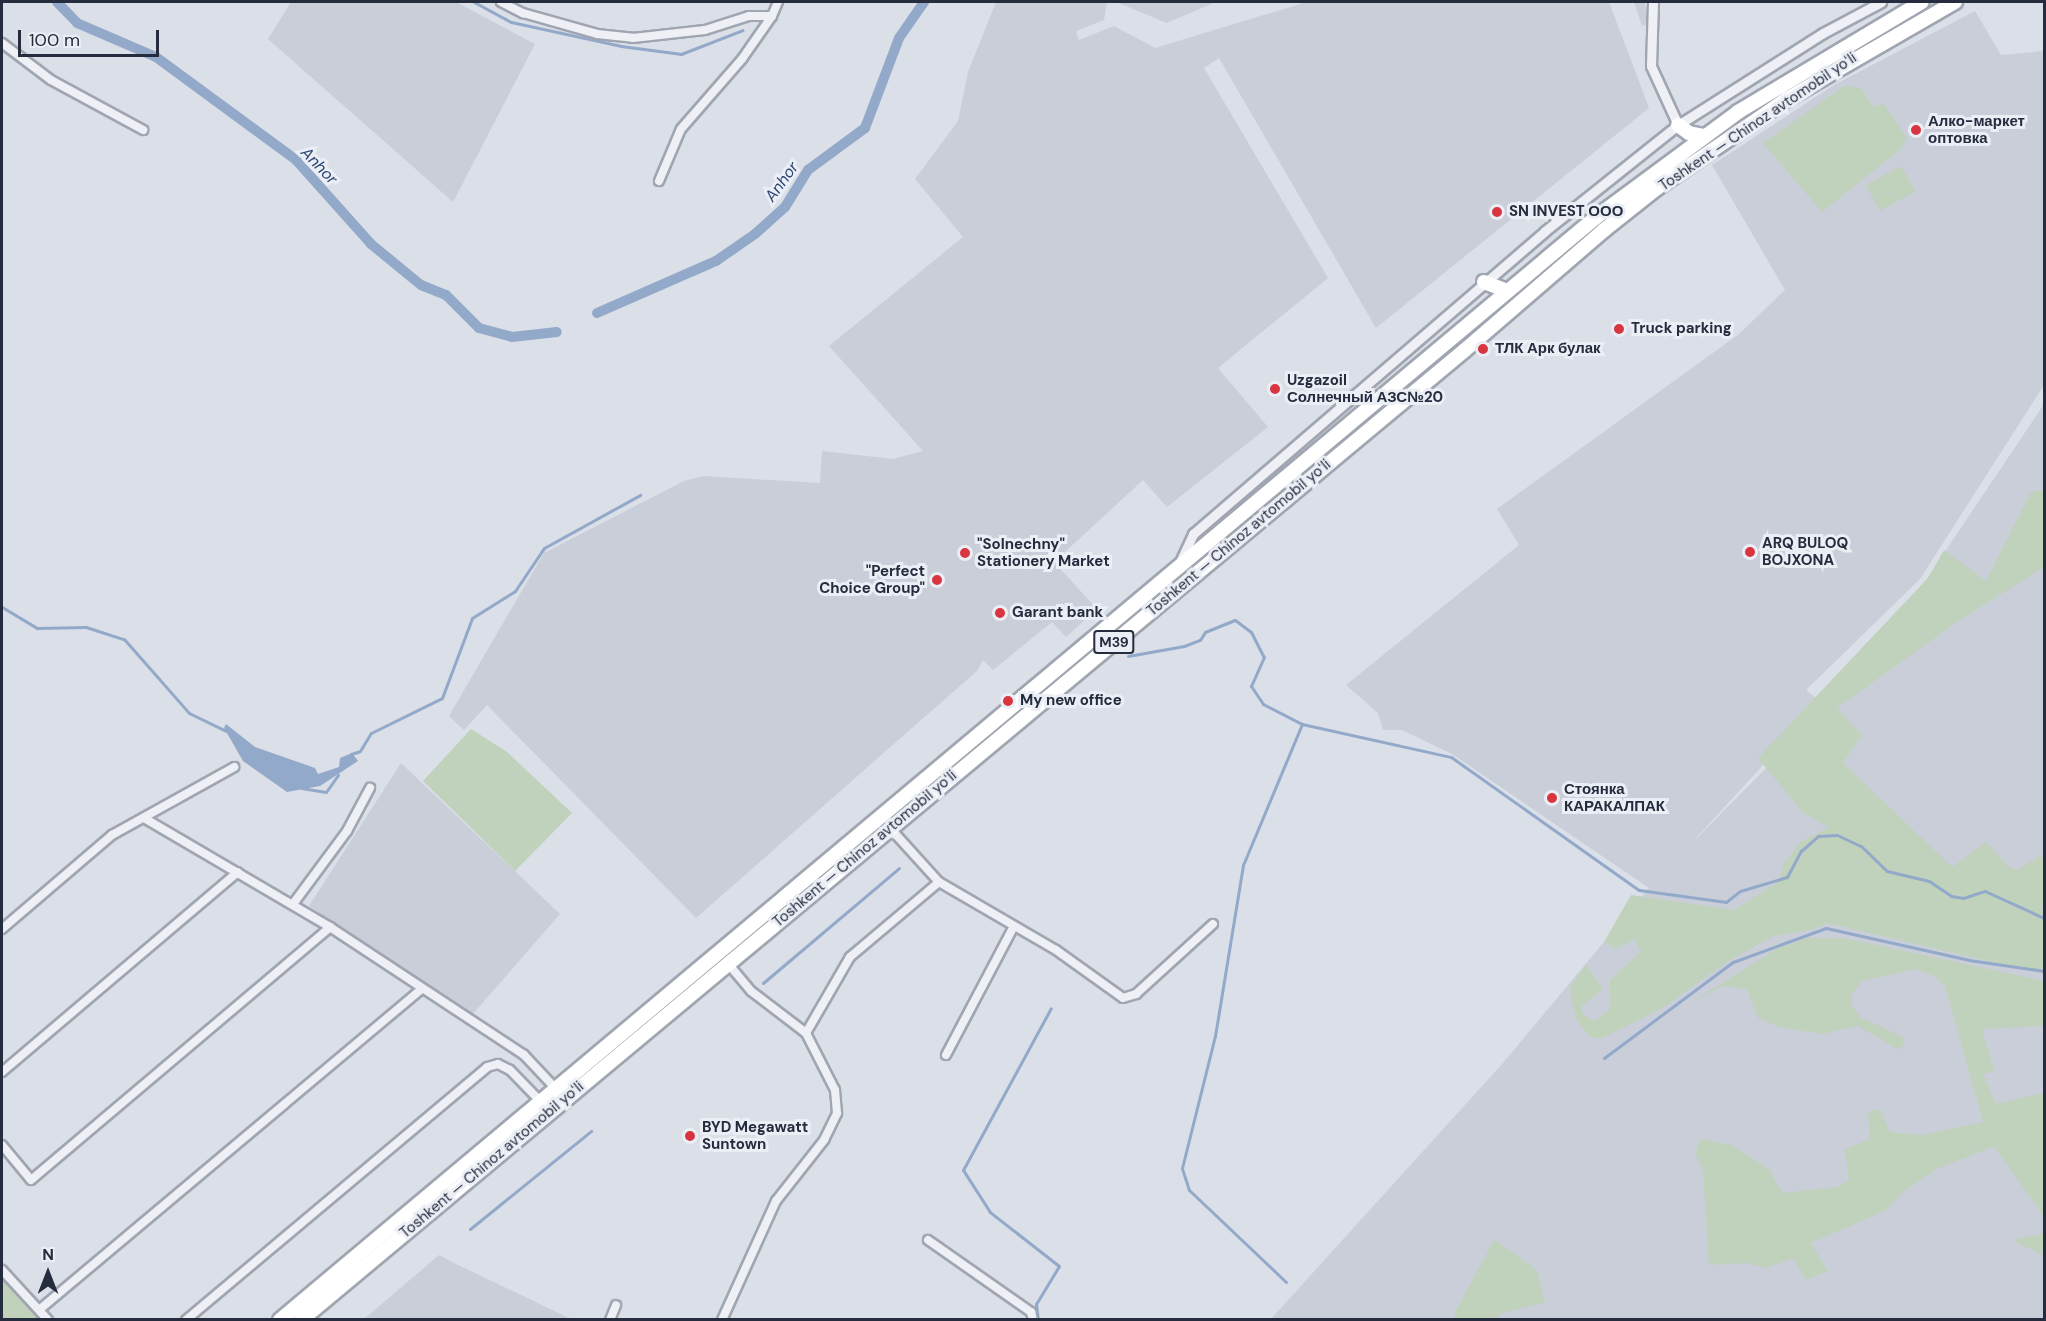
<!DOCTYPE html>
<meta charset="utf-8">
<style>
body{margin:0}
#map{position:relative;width:2046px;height:1321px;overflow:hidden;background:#dbdfe7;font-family:"DM Sans",sans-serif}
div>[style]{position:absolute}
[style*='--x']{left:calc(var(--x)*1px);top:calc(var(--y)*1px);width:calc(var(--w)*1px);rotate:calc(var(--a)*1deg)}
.built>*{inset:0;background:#c9ced9}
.green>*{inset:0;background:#c0d2bc;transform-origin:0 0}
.water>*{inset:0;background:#93a9ca}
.stream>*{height:3px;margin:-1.5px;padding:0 1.5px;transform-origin:1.5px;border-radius:1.5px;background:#93a9ca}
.canal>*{height:10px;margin:-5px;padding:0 5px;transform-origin:5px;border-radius:5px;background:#93a9ca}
.roads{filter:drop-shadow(2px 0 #a0a6b1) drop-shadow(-2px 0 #a0a6b1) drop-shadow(0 2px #a0a6b1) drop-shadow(0 -2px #a0a6b1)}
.minor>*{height:8px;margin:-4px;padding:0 4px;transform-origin:4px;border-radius:4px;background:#eef0f5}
.tertiary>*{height:9px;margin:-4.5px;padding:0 4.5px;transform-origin:4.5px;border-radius:4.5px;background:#eef0f5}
.trunk>*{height:14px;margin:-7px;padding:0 7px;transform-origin:7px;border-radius:7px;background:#fff}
.dots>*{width:16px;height:16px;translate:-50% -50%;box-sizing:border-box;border:3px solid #ebeef5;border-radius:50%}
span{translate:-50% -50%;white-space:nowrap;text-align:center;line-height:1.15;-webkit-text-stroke:6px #ebeef5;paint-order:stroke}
.shield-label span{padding:2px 4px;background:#ebeef5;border:2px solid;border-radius:4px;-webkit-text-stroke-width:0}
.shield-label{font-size:14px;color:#242c3e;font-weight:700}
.poi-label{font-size:15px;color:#242c3e;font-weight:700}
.left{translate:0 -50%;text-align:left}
.right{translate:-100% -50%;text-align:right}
.street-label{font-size:15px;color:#242c3e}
.water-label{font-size:16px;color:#2c4675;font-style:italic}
.frame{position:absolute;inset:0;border:3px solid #242c3e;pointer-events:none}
.north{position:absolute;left:18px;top:1243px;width:60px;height:60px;-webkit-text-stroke:4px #ebeef5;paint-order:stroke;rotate:0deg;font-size:16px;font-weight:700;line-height:24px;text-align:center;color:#242c3e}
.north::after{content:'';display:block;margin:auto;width:21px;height:27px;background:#242c3e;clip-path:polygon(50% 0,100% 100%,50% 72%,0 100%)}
.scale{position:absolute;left:18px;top:30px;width:141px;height:27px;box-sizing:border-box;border:3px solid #242c3e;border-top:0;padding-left:8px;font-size:18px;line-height:21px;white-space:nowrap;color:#242c3e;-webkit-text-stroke:4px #ebeef5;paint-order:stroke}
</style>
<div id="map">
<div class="built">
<div style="clip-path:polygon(291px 2px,456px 2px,535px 44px,453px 202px,268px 39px)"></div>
<div style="clip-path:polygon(996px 2px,1107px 2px,1104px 20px,1076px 31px,1079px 40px,1114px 26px,1155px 48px,1307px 2px,1609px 2px,1649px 108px,1376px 328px,1219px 58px,1204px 68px,1328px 278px,1218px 368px,1268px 427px,1167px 507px,1143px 480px,1054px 562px,1097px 609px,1066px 637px,1052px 622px,993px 670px,983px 660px,978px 670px,696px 918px,487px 705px,464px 730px,449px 716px,544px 553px,684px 481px,703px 476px,820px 483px,822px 451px,893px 459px,923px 451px,829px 346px,963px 237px,915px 179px,958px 121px,968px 72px)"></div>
<div style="clip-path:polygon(1116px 2px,1215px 2px,1167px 23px)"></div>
<div style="clip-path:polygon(1634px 2px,1645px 2px,1647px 24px,1642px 26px)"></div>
<div style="clip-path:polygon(1975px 11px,2001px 55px,2044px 51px,2044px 385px,1920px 579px,1806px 690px,1821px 702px,1686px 849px,1768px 766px,1926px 580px,2044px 404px,2044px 1319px,1270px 1320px,1503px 1063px,1649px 888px,1452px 754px,1402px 730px,1383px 730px,1378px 713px,1346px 685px,1519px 545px,1497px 509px,1739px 334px,1785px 290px,1712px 165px,1834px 85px)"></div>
<div style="clip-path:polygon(401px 763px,560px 914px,472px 1015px,309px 906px)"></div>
<div style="clip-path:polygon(439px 1255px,454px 1263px,571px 1319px,364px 1319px)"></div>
</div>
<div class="green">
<div style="clip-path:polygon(1844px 86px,1861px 88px,1873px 107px,1884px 104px,1907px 138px,1901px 149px,1822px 212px,1763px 143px)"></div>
<div style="left:1901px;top:166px;width:29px;height:40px;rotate:61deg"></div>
<div style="clip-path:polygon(2044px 490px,2044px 567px,1957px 622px,1837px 708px,1862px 735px,1843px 763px,1952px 867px,1986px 842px,2008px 866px,2017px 870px,2044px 854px,2044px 974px,1827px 923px,1811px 930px,1773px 936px,1730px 960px,1661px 1009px,1600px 1039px,1589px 1036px,1576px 1019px,1569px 988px,1586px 965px,1603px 989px,1581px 1007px,1582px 1013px,1595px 1021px,1610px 1009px,1610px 980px,1641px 952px,1635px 939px,1615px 949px,1604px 942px,1631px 895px,1734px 910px,1778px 882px,1783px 865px,1800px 842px,1829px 827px,1802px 812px,1758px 758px,1928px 578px,1944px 550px,1986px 581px,2031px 492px)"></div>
<div style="clip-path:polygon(471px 729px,507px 752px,572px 813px,515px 871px,423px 781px)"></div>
<div style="clip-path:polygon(1806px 938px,1844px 938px,2044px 981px,2044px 1026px,1982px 1029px,1994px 1070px,1983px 1075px,1996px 1104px,2044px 1093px,2044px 1217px,1994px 1146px,1939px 1168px,1905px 1190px,1885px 1211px,1811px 1243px,1828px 1271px,1806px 1280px,1793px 1258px,1766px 1268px,1747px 1263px,1709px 1265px,1703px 1172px,1695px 1153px,1700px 1139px,1731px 1145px,1769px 1169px,1782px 1193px,1837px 1187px,1849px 1181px,1845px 1149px,1870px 1139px,1868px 1114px,1873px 1109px,1881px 1111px,1890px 1132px,1922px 1135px,1983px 1122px,1945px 986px,1932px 975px,1915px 969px,1862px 981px,1851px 995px,1851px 1005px,1860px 1017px,1903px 1037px,1904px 1044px,1899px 1050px,1858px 1026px,1822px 1034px,1779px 1027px,1758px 1018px,1747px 989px,1723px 986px,1688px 1004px,1777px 949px)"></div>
<div style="clip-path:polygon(2044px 1228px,2044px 1256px,2012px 1240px,2042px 1234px)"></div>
<div style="clip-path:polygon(1494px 1240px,1537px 1270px,1545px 1302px,1503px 1313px,1495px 1319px,1457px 1319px,1454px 1314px)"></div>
<div style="clip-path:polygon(2px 1279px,39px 1319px,2px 1319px)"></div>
</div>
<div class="water">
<div style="clip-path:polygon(226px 724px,255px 747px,315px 768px,318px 774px,339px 767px,340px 758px,352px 753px,358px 761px,320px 786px,287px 792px,243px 761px,224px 728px)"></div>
</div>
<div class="stream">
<div style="--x:474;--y:2;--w:42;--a:28.4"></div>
<div style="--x:511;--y:22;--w:113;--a:12.3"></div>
<div style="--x:621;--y:46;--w:61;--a:7.6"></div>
<div style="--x:681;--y:54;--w:66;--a:-21.2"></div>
<div style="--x:2;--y:607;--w:41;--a:31"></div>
<div style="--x:37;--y:628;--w:49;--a:-1.2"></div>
<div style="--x:86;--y:627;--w:40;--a:18"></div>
<div style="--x:124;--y:639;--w:98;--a:48.7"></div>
<div style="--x:189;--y:713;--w:41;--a:25.9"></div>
<div style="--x:1128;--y:656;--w:57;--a:-10.1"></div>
<div style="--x:1184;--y:646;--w:17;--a:-21"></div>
<div style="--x:1200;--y:640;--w:9;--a:-58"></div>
<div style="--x:1205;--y:632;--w:32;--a:-22"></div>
<div style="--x:1235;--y:620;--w:20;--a:37"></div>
<div style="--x:1251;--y:632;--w:28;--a:63"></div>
<div style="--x:1264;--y:657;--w:32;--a:114"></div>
<div style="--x:1251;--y:686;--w:22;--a:56"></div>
<div style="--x:1263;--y:704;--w:44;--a:27.1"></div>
<div style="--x:1302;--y:724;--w:153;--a:12.5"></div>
<div style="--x:1451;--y:757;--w:230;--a:35.3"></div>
<div style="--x:1639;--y:890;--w:88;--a:7.9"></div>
<div style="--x:1726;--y:902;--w:18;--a:-38"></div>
<div style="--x:1740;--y:891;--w:49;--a:-16.6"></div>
<div style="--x:1787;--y:877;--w:30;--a:-62"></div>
<div style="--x:1801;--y:851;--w:23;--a:-41"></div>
<div style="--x:1818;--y:836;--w:19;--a:-3"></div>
<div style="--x:1837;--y:835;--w:26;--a:25"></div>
<div style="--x:1861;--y:846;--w:36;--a:44"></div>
<div style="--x:1887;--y:871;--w:43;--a:13.4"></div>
<div style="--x:1929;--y:881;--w:27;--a:34"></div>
<div style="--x:1951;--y:896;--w:12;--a:9"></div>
<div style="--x:1963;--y:898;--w:23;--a:-18"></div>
<div style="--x:1985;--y:891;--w:65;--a:24.6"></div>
<div style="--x:351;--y:754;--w:9;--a:-18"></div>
<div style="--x:360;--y:751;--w:21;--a:-59"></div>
<div style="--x:371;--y:733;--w:79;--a:-26.2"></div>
<div style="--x:442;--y:698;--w:85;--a:-69.4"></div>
<div style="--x:472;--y:618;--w:51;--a:-32.1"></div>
<div style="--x:515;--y:591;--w:52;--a:-56"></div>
<div style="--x:544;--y:548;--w:110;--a:-28.9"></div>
<div style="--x:301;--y:788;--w:25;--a:9"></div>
<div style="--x:326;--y:792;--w:21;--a:-55"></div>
<div style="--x:763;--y:983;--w:178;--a:-40.2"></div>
<div style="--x:1604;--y:1058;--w:161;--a:-36.7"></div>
<div style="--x:1733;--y:962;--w:99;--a:-20.1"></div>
<div style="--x:1826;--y:928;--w:147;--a:12.6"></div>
<div style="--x:1969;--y:960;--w:76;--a:8.3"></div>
<div style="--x:470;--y:1229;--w:156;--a:-39"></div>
<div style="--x:1286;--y:1282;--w:134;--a:-136.5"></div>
<div style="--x:1189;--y:1190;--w:23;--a:-108"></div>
<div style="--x:1182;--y:1168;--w:136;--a:-76"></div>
<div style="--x:1215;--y:1036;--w:173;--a:-80.7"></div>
<div style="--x:1243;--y:865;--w:153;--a:-67.3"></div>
<div style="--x:1038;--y:1320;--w:16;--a:-97"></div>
<div style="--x:1036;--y:1304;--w:44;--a:-58.8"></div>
<div style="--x:1059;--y:1266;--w:88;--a:-142"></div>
<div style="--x:990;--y:1212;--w:50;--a:-122.7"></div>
<div style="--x:963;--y:1170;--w:184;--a:-61.5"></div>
</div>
<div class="canal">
<div style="--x:57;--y:2;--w:29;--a:46"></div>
<div style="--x:77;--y:23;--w:86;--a:23.3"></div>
<div style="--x:156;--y:57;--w:174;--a:36.3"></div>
<div style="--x:296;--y:160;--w:113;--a:48.2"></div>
<div style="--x:371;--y:244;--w:65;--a:39.4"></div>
<div style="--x:421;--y:285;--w:27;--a:22"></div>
<div style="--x:446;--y:295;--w:47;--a:45"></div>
<div style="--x:479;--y:328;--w:34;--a:15"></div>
<div style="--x:512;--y:337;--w:45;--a:-6.3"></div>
<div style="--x:597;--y:313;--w:130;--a:-23.6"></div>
<div style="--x:716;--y:261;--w:47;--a:-34.7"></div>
<div style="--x:755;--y:234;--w:40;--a:-42"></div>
<div style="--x:785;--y:207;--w:44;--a:-58.1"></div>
<div style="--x:808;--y:170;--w:71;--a:-36.4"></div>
<div style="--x:865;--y:128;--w:96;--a:-69.3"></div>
<div style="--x:899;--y:38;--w:44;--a:-55.2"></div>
</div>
<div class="roads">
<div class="minor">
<div style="--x:501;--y:2;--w:25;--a:27"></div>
<div style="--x:523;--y:13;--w:77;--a:15.8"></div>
<div style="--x:597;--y:34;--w:36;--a:6"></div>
<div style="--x:633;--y:38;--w:72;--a:-6.3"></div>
<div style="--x:705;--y:30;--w:46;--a:-17.7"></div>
<div style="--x:749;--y:16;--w:23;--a:0"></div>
<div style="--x:2;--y:43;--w:61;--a:37.1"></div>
<div style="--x:51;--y:80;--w:105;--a:28.5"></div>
<div style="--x:659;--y:181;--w:56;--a:-67.1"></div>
<div style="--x:681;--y:129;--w:93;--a:-48.9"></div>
<div style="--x:742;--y:59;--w:52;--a:-55.1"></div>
<div style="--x:772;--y:16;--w:15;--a:-67"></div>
<div style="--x:144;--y:818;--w:216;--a:30.4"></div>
<div style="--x:330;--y:927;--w:232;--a:33.4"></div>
<div style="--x:524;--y:1055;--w:47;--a:46.7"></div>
<div style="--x:890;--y:828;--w:73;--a:47.8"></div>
<div style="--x:939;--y:882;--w:135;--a:30.2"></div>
<div style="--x:1056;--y:950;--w:82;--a:35.6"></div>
<div style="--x:1123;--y:998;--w:14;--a:-17"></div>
<div style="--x:1136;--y:994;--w:104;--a:-42.3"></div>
<div style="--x:293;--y:904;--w:91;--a:-53.5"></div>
<div style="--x:347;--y:831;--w:49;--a:-61.9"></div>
<div style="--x:2;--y:929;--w:145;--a:-40.5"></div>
<div style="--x:112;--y:835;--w:140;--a:-29.1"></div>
<div style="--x:806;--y:1033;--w:88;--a:-59.9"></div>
<div style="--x:850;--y:957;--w:116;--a:-40.1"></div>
<div style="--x:946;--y:1055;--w:144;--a:-62.2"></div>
<div style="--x:2;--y:1072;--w:309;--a:-40.3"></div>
<div style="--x:2;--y:1145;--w:45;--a:50.4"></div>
<div style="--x:31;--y:1180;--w:392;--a:-40.2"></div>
<div style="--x:928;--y:1240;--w:126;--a:35"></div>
<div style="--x:1031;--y:1312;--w:8;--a:76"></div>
<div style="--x:2;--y:1270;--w:68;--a:47.4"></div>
<div style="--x:39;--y:1310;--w:499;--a:-40"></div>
<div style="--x:186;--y:1320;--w:393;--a:-40"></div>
<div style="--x:487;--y:1067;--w:11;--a:-15"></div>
<div style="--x:498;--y:1064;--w:13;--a:27"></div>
<div style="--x:510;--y:1070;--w:45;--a:45.9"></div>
<div style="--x:610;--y:1320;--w:16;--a:-68"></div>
<div style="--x:722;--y:1320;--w:131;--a:-65.6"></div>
<div style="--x:776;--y:1201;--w:78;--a:-51.8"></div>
<div style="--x:824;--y:1140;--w:30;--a:-64"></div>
<div style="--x:837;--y:1113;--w:23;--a:-95"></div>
<div style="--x:835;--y:1090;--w:64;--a:-117"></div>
<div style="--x:806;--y:1033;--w:69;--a:-142.6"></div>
<div style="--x:751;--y:991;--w:35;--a:-130"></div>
</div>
<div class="tertiary">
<div style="--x:1653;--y:2;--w:64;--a:91.8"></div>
<div style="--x:1651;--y:66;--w:65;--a:65.4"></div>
<div style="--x:1180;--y:562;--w:31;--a:-65"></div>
<div style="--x:1193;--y:534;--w:464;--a:-40.7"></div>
<div style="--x:1545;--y:231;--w:170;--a:-38.6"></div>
<div style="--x:1678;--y:125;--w:172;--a:-32.4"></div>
<div style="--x:1823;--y:33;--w:66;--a:-28.1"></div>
</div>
<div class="trunk">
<div style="--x:1678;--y:125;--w:14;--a:36"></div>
<div style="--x:1689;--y:133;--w:16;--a:11"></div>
<div style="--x:1484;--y:282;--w:25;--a:21"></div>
<div style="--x:280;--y:1320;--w:1716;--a:-39.96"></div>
<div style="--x:1595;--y:218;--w:178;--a:-36.5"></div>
<div style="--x:1738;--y:112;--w:214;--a:-30.9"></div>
<div style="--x:301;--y:1320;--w:1515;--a:-39.81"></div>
<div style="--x:1465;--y:350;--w:184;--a:-40.8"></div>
<div style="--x:1604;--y:230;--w:68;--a:-38.4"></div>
<div style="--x:1657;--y:188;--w:158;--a:-34.4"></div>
<div style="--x:1787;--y:99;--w:194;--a:-30"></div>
</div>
</div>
<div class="dots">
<div style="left:1916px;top:130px;background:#d83540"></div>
<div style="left:1497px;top:212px;background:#d83540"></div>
<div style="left:1619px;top:329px;background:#d83540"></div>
<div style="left:1483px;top:349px;background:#d83540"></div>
<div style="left:1275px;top:389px;background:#d83540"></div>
<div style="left:1750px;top:552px;background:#d83540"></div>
<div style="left:965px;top:553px;background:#d83540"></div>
<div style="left:937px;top:580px;background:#d83540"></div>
<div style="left:1000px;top:613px;background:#d83540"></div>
<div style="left:1008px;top:701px;background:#d83540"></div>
<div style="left:1552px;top:798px;background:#d83540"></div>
<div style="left:690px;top:1136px;background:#d83540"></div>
</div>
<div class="shield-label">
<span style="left:1114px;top:642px">M39</span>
</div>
<div class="poi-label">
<span class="left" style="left:1928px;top:130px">Алко-маркет<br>оптовка</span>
<span class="left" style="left:1509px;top:212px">SN INVEST ООО</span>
<span class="left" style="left:1631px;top:329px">Truck parking</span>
<span class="left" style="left:1495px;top:349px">ТЛК Арк булак</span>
<span class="left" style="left:1287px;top:389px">Uzgazoil<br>Солнечный АЗС№20</span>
<span class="left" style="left:1762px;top:552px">ARQ BULOQ<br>BOJXONA</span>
<span class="left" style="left:977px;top:553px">"Solnechny"<br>Stationery Market</span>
<span class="right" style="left:925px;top:580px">"Perfect<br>Choice Group"</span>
<span class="left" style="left:1012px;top:613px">Garant bank</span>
<span class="left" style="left:1020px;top:701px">My new office</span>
<span class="left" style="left:1564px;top:798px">Стоянка<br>КАРАКАЛПАК</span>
<span class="left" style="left:702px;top:1136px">BYD Megawatt<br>Suntown</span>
</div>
<div class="street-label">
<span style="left:1758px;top:122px;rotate:-34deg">Toshkent — Chinoz avtomobil yoʻli</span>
<span style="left:1239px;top:538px;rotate:-40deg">Toshkent — Chinoz avtomobil yoʻli</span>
<span style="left:865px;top:849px;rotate:-40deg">Toshkent — Chinoz avtomobil yoʻli</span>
<span style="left:492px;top:1160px;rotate:-40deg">Toshkent — Chinoz avtomobil yoʻli</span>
</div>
<div class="water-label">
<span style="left:319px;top:166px;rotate:46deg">Anhor</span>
<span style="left:782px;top:182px;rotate:-54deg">Anhor</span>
</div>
<div class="frame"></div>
<div class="north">N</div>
<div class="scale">100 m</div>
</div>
